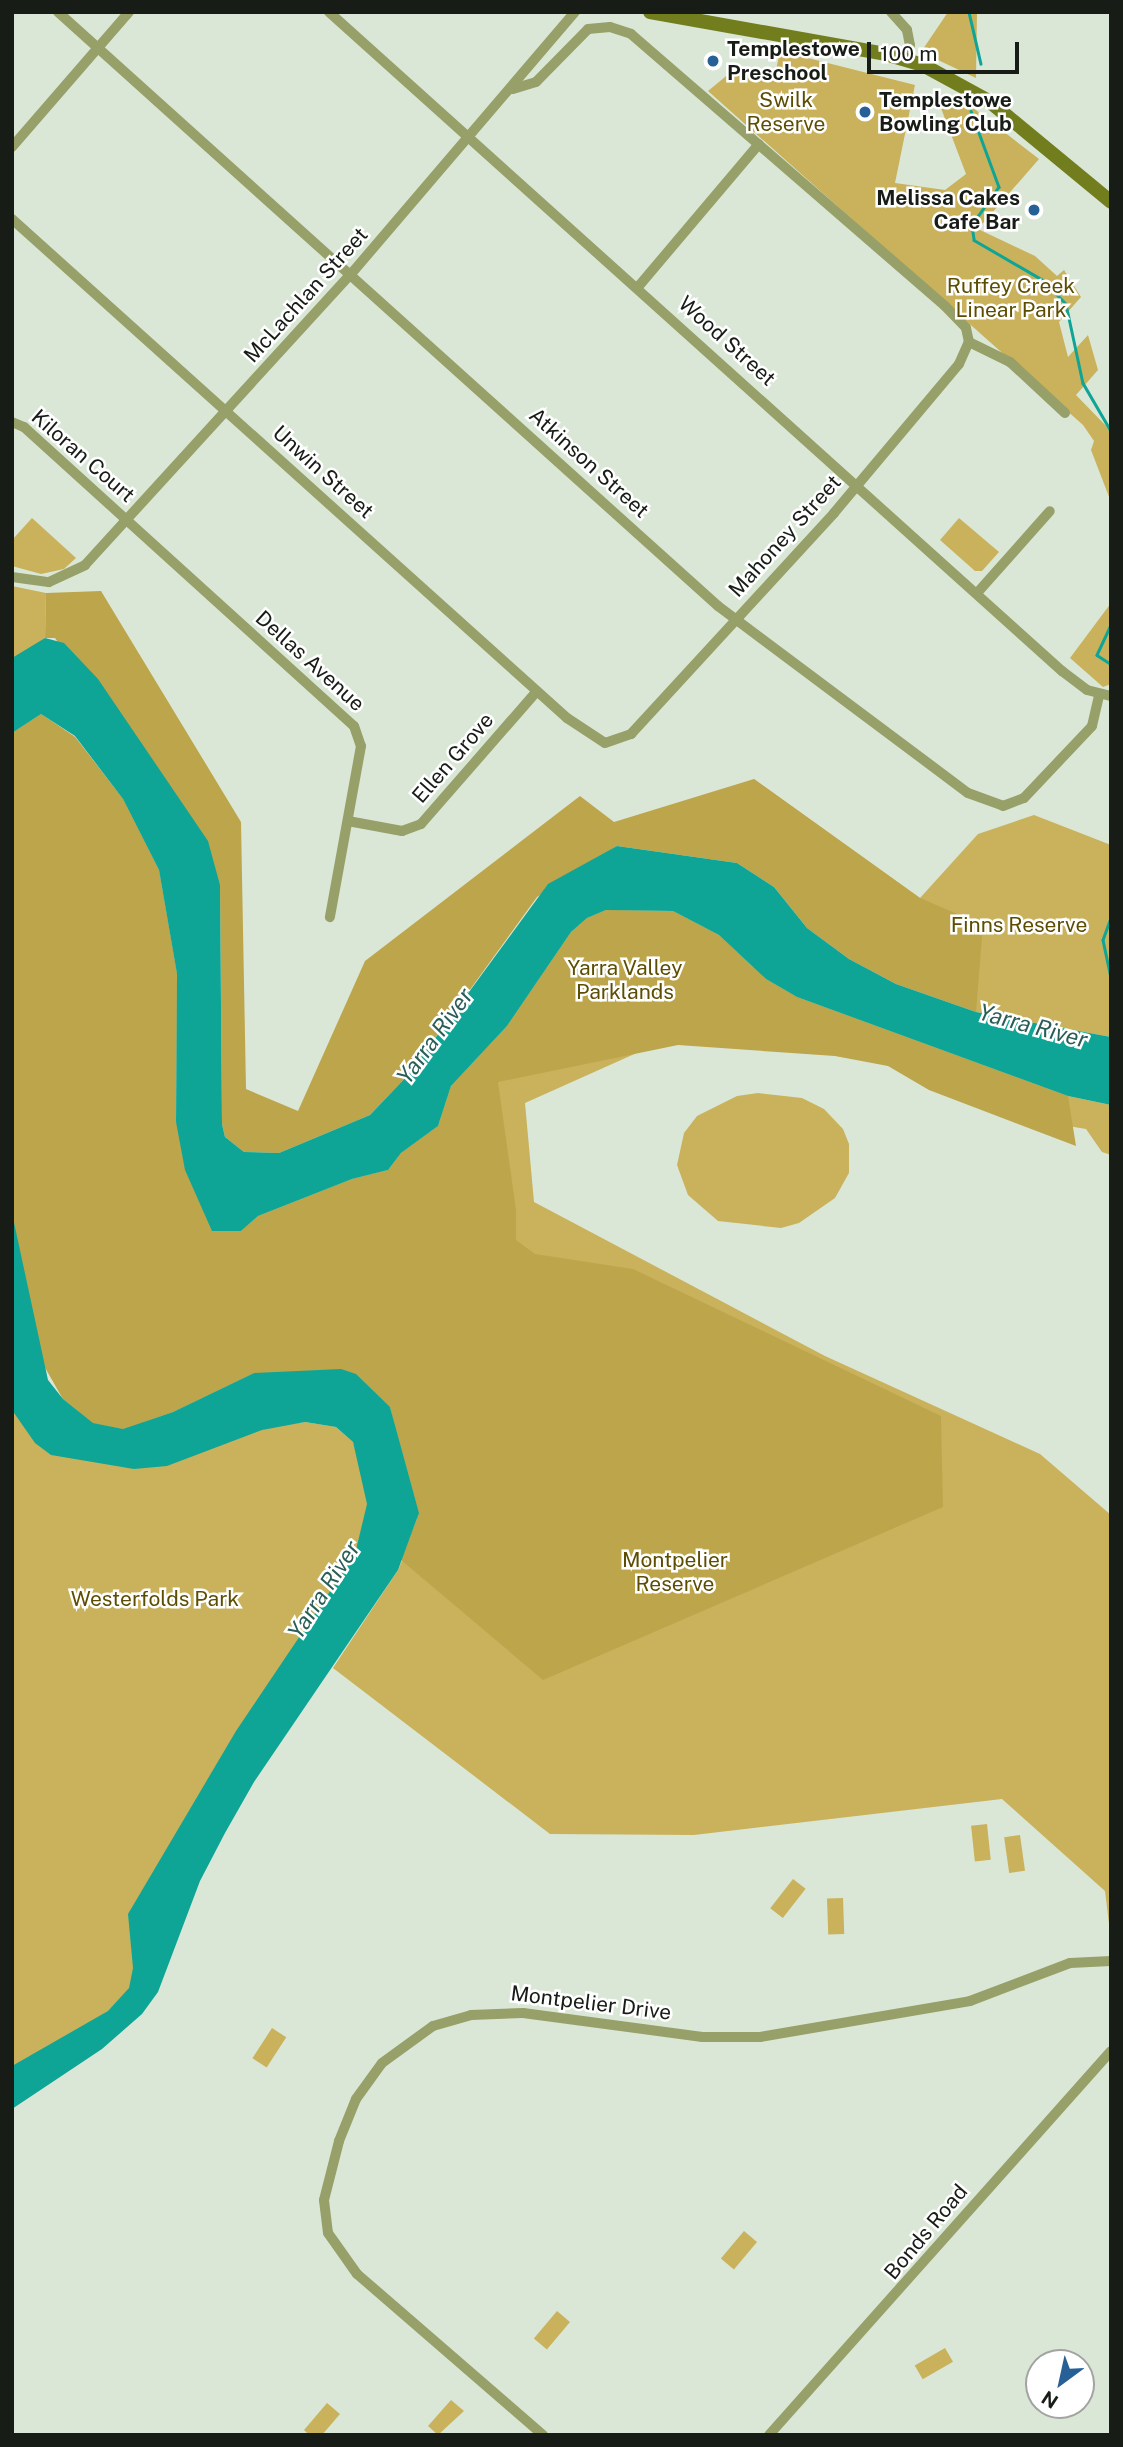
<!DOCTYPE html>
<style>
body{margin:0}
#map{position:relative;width:1123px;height:2447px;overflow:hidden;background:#dae7d7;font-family:"Public Sans",sans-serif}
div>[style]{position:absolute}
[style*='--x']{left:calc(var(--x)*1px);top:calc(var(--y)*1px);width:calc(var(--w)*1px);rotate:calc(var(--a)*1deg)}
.green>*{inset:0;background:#c9b25b;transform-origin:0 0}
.forest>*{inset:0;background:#bda54b}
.water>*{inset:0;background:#0ea597}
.stream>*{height:2.5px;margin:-1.25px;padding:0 1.25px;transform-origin:1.25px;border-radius:1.25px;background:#0ea597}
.street>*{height:10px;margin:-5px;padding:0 5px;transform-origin:5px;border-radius:5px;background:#96a068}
.secondary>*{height:14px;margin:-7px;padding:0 7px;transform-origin:7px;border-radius:7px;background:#727e1e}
.dots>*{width:19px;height:19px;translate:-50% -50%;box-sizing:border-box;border:4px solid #fff;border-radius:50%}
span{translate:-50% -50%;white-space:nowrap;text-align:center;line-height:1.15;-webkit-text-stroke:5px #fff;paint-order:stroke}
.poi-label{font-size:21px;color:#181c17;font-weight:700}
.left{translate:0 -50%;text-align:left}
.right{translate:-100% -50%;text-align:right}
.park-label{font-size:21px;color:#5d4d02}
.street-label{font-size:21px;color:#181c17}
.water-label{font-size:23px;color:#295d56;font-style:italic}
.frame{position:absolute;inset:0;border:14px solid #181c17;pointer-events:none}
.north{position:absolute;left:1025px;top:2349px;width:70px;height:70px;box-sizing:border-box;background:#fff;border:2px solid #a3a4a2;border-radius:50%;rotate:213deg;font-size:19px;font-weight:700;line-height:28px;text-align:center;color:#181c17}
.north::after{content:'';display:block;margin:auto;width:24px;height:32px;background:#275f97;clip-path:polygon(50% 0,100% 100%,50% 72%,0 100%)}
.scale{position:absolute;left:867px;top:42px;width:152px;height:32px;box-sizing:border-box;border:4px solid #181c17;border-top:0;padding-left:9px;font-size:21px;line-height:24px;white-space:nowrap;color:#181c17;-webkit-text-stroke:5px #fff;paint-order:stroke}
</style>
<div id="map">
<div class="green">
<div style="clip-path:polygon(948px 12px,977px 12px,976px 78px,921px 52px)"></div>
<div style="clip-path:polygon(780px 51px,915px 85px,895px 183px,945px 190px,966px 174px,936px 95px,963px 100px,1039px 159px,978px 229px,1035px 256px,1057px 276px,1064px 270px,1081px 297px,1059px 322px,1068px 357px,1088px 335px,1098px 370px,1076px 395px,1111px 431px,1111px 502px,1091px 450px,1094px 441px,1083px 425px,708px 91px,731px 72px,774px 80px)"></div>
<div style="clip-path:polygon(32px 518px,76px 558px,64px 569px,41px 574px,12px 566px,12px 540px)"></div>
<div style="clip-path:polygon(959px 518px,999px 552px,982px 571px,975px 571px,940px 540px)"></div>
<div style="clip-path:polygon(12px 586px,46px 593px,45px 638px,12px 665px)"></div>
<div style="clip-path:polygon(1111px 603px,1111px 684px,1103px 687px,1070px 658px)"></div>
<div style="clip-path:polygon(41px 714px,75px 737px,123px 799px,159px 870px,177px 974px,176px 1122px,185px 1170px,212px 1231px,241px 1231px,258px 1216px,352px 1179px,388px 1170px,401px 1153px,438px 1126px,451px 1086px,507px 1026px,571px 932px,587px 918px,606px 910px,673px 911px,719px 935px,766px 979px,797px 997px,1068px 1096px,1111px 1105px,1111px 1155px,1102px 1152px,1086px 1129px,1038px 1121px,930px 1089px,889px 1065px,688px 1030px,525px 1103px,534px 1202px,825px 1356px,1040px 1454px,1111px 1515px,1111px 1940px,1105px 1891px,1002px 1799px,694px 1835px,550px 1834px,333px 1668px,398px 1570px,418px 1523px,390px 1407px,375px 1388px,341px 1369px,254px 1373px,173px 1412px,123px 1429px,93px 1423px,63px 1399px,42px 1362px,12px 1214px,12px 733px)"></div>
<div style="clip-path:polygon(754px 779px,920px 898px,978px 834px,1034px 815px,1111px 845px,1111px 1037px,976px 1012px,716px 821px)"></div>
<div style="clip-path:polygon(758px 1093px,802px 1098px,824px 1109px,843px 1129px,849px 1144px,849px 1173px,835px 1198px,799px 1223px,781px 1228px,718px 1221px,688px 1195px,677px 1165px,684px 1133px,697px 1116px,737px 1096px)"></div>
<div style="clip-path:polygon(12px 1401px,219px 1434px,305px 1422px,336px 1427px,353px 1442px,379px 1528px,139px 1986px,89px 2030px,12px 2072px)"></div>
<div style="left:987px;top:1824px;width:36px;height:16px;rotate:84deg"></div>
<div style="left:1020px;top:1835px;width:36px;height:16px;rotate:82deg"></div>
<div style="left:793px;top:1879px;width:16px;height:37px;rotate:38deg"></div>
<div style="left:843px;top:1898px;width:36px;height:16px;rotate:88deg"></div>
<div style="left:272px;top:2028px;width:17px;height:36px;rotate:33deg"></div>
<div style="left:744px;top:2231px;width:17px;height:36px;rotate:40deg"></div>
<div style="left:557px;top:2311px;width:17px;height:36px;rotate:40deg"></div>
<div style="left:945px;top:2348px;width:16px;height:35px;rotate:60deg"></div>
<div style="clip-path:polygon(451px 2400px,464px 2411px,438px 2435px,428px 2426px)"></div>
<div style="clip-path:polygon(327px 2403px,340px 2414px,322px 2435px,309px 2435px,304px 2430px)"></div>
</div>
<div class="forest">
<div style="clip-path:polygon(101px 591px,241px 822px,246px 1089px,298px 1111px,365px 961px,580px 796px,614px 822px,754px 779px,920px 898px,983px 925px,976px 1012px,896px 984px,849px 959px,807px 928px,774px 887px,737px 863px,617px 846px,537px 897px,409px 1074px,370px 1115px,279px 1153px,244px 1152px,225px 1137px,222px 1124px,220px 885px,55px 638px,45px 638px,46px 593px)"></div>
<div style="clip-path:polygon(41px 714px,75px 737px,123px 799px,159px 870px,177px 974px,176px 1122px,241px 1231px,258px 1216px,352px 1179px,388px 1170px,401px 1153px,438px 1126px,451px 1086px,507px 1026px,571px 932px,587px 918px,606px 910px,673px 911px,719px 935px,766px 979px,797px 997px,1068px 1096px,1076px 1146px,929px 1090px,888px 1066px,835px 1056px,678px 1045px,498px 1082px,516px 1210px,516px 1240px,535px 1254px,633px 1269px,941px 1416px,943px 1507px,543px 1680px,401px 1560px,419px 1513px,390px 1407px,291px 1373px,254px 1373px,173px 1412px,123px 1429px,93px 1423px,63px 1399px,42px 1362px,12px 1214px,12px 733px)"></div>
</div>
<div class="water">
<div style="clip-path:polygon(45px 638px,64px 643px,98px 679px,208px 841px,220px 885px,222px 1124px,225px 1137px,244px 1152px,279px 1153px,370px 1115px,409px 1074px,548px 884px,617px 846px,737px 863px,774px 887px,807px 928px,849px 959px,896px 984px,976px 1012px,1111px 1037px,1111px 1105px,1068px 1096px,797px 997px,766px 979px,719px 935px,673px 911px,606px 910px,587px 918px,571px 932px,507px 1026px,451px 1086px,438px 1126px,401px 1153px,388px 1170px,352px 1179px,258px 1216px,241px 1231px,212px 1231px,185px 1170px,176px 1122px,177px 974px,159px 870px,123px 799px,75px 736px,41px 714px,12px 733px,12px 658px)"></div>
<div style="clip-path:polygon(12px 1213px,48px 1380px,63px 1399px,93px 1423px,123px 1429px,173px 1412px,254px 1373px,341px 1369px,356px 1374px,390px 1407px,419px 1513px,398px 1570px,254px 1782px,225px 1833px,200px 1881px,158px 1992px,142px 2014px,102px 2049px,12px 2109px,12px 2066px,108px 2011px,129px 1988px,133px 1968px,128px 1914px,236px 1731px,355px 1554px,367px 1504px,353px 1442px,336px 1427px,305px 1422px,262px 1430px,167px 1466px,134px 1469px,51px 1455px,35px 1443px,12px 1410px)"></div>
</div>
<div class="stream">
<div style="--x:969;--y:12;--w:53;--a:77"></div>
<div style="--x:971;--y:111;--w:81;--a:69.8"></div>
<div style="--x:999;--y:187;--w:47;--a:125.4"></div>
<div style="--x:972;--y:225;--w:15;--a:82"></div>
<div style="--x:974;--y:240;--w:80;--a:30.1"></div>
<div style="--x:1043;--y:280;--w:33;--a:46"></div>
<div style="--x:1066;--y:304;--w:81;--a:77.9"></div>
<div style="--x:1083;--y:383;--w:56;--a:59.7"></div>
<div style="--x:1111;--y:625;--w:33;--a:115"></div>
<div style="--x:1097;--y:655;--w:17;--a:33"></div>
<div style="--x:1111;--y:918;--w:23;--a:110"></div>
<div style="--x:1103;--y:940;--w:38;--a:78"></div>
</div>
<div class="street">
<div style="--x:58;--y:12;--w:888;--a:41.99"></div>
<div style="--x:718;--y:606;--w:312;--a:36.8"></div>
<div style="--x:968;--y:793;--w:37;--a:20"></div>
<div style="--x:1003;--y:806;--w:22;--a:-21"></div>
<div style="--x:1024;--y:798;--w:99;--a:-46.6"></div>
<div style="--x:1092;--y:726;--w:31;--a:-77"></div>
<div style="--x:329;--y:12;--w:986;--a:41.96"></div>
<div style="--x:1062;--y:671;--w:31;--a:37"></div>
<div style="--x:1087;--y:690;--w:25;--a:14"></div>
<div style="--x:891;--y:12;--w:24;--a:48"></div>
<div style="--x:907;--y:30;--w:15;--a:79"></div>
<div style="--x:910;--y:45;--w:15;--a:110"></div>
<div style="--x:513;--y:89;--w:24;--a:-17"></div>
<div style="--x:536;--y:82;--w:74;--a:-45.5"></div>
<div style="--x:588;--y:29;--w:22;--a:-5"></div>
<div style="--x:610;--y:27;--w:22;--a:18"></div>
<div style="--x:631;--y:34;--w:415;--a:40.9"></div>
<div style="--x:945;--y:306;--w:30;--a:46"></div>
<div style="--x:966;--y:328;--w:14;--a:78"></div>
<div style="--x:969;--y:342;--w:46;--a:26"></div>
<div style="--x:1010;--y:362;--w:75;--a:42.8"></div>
<div style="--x:12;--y:147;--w:179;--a:-49.1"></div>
<div style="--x:12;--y:219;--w:746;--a:41.96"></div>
<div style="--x:567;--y:718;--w:45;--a:33.3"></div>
<div style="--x:605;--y:743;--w:28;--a:-19"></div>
<div style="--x:631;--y:734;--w:300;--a:-47.4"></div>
<div style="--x:834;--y:513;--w:194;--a:-50"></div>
<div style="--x:959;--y:364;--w:24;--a:-66"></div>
<div style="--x:638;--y:287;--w:187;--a:-49.8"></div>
<div style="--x:12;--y:422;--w:13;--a:23"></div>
<div style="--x:24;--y:427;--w:445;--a:42.2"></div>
<div style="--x:354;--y:726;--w:21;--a:71"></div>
<div style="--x:361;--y:746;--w:174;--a:100.3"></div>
<div style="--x:12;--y:577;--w:37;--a:8"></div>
<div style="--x:49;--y:582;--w:40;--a:-25"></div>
<div style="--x:85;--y:565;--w:394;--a:-47.6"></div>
<div style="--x:351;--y:274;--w:345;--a:-49.5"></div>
<div style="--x:978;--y:592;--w:108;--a:-48.4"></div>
<div style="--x:348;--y:821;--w:55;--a:10.5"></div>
<div style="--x:402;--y:831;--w:20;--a:-20"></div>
<div style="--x:421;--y:824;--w:176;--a:-48.9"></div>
<div style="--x:543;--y:2435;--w:246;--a:-139.1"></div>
<div style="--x:357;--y:2274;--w:50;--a:-125.3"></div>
<div style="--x:328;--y:2233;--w:33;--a:-97"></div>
<div style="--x:324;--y:2200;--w:61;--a:-75.7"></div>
<div style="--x:339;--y:2141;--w:45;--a:-68"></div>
<div style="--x:356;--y:2099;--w:44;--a:-54.2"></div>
<div style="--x:382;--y:2063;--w:63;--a:-36"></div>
<div style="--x:433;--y:2026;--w:40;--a:-16"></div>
<div style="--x:471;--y:2015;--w:52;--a:-2.2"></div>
<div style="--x:523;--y:2013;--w:181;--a:7.6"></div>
<div style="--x:702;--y:2037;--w:58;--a:0"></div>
<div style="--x:760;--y:2037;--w:213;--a:-9.7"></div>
<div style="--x:970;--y:2001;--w:107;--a:-20.8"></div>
<div style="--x:1070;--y:1963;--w:41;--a:-2.8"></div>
<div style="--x:769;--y:2435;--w:514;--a:-48.31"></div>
</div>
<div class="secondary">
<div style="--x:650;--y:12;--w:239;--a:10.1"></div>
<div style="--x:885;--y:54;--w:37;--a:16"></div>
<div style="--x:921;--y:64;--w:77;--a:28.6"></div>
<div style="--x:989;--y:101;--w:158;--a:39.6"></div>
</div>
<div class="dots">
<div style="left:713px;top:61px;background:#275f97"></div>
<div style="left:865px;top:112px;background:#275f97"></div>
<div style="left:1034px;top:210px;background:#275f97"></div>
</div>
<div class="poi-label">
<span class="left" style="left:727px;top:61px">Templestowe<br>Preschool</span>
<span class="left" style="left:879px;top:112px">Templestowe<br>Bowling Club</span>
<span class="right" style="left:1020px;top:210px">Melissa Cakes<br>Cafe Bar</span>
</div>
<div class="park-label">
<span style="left:786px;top:112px">Swilk<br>Reserve</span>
<span style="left:1011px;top:298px">Ruffey Creek<br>Linear Park</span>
<span style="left:1019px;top:925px">Finns Reserve</span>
<span style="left:625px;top:980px">Yarra Valley<br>Parklands</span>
<span style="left:675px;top:1572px">Montpelier<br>Reserve</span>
<span style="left:155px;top:1599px">Westerfolds Park</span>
</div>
<div class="street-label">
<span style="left:306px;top:295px;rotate:-48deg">McLachlan Street</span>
<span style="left:727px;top:341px;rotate:42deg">Wood Street</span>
<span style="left:83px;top:456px;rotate:41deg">Kiloran Court</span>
<span style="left:589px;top:463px;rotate:42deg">Atkinson Street</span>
<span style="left:323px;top:472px;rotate:42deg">Unwin Street</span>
<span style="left:785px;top:536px;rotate:-48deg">Mahoney Street</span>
<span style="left:310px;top:661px;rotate:42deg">Dellas Avenue</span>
<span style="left:453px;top:758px;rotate:-49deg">Ellen Grove</span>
<span style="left:591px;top:2003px;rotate:7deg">Montpelier Drive</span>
<span style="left:926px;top:2232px;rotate:-50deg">Bonds Road</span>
</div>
<div class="water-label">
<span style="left:1033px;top:1026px;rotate:15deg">Yarra River</span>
<span style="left:435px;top:1036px;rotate:-54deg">Yarra River</span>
<span style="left:324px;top:1590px;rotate:-57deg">Yarra River</span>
</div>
<div class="frame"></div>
<div class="north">N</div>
<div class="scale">100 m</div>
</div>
